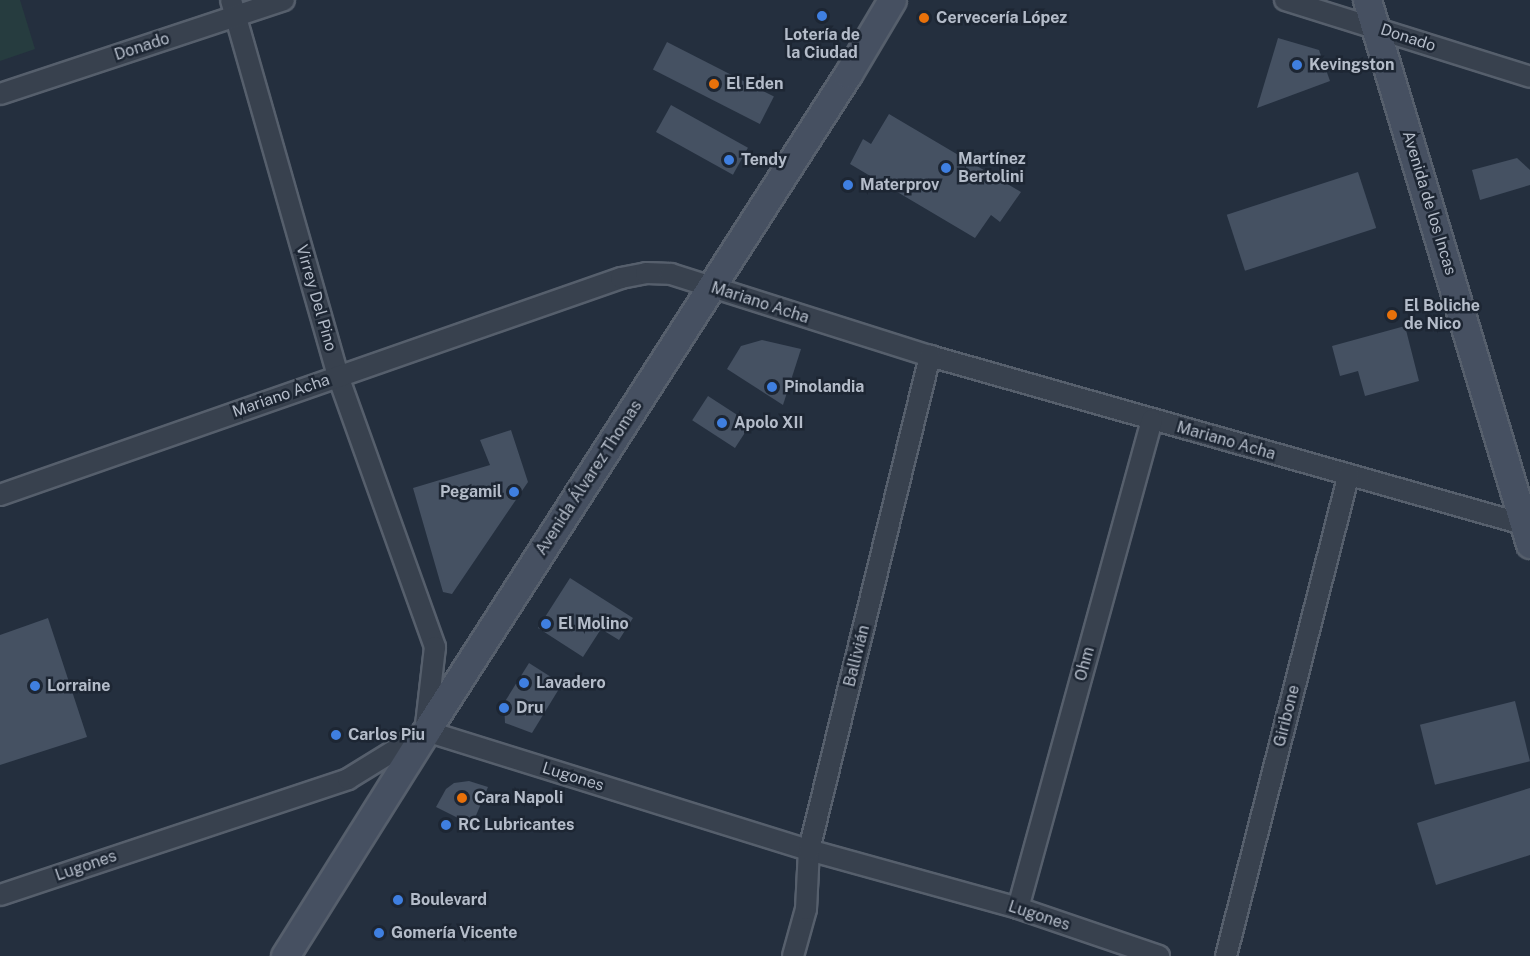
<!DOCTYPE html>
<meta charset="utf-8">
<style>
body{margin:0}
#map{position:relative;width:1530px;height:956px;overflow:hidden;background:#242f3e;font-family:"Public Sans",sans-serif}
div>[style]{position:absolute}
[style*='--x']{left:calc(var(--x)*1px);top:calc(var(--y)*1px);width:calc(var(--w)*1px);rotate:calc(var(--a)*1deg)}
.green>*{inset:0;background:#263c3f}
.building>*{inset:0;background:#455162;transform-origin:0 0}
.roads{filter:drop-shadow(2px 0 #565f6c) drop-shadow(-2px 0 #565f6c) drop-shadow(0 2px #565f6c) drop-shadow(0 -2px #565f6c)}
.street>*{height:20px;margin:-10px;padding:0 10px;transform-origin:10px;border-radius:10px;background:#38414e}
.secondary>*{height:27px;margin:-13.5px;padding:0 13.5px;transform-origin:13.5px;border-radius:13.5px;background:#465061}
.dots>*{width:16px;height:16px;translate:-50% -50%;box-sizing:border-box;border:3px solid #1d2633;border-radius:50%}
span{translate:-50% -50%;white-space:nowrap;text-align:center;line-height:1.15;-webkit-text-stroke:5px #1d2633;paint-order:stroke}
.poi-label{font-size:16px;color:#b4bcc9;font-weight:700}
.left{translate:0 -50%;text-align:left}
.right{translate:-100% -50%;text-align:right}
.street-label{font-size:16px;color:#b4bcc9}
</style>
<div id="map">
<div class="green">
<div style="clip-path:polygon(0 0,20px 0,35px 49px,0 61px)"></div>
</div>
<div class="building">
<div style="clip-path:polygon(1278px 38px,1319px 50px,1330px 81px,1257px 108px)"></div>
<div style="left:667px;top:42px;width:120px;height:31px;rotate:27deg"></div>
<div style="left:671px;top:105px;width:88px;height:31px;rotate:29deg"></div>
<div style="clip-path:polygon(889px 114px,1021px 192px,1000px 222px,991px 215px,975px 238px,850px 164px,863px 139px,871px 144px)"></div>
<div style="clip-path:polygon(1517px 158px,1530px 170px,1530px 185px,1480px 200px,1472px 170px)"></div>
<div style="left:1358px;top:172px;width:59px;height:138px;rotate:72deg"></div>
<div style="clip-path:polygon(1405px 326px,1419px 381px,1365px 396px,1358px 371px,1340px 376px,1332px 346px)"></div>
<div style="clip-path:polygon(762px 340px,801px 349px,783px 405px,727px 369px,741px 346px)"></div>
<div style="left:708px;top:396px;width:51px;height:29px;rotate:33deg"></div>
<div style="clip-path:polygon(511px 430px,528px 482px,452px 594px,443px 592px,413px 488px,490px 465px,480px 440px)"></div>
<div style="clip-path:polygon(570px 578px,633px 618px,619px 640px,601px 629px,583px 657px,538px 628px)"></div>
<div style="clip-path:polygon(48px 618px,87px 737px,0 765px,0 635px)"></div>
<div style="clip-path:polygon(529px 663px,562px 684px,532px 733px,505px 723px,504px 703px)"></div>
<div style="left:1515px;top:701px;width:62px;height:98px;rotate:76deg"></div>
<div style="clip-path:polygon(469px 781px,488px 787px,472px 825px,436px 807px,446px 789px,454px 783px)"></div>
<div style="clip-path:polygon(1530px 788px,1530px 855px,1436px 885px,1417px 823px)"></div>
</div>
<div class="roads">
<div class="street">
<div style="--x:231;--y:0;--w:391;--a:74.1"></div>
<div style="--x:338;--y:376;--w:288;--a:70.3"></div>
<div style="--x:435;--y:647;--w:79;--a:96.6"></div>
<div style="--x:1285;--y:0;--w:257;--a:17.4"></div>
<div style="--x:0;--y:94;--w:299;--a:-18.3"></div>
<div style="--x:0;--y:495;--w:658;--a:-19.26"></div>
<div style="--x:621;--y:278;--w:25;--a:-11"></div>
<div style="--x:646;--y:273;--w:25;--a:2"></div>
<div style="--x:671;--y:274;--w:272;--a:17.6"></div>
<div style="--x:930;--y:356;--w:624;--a:15.82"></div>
<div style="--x:0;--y:895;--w:367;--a:-18.4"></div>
<div style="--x:348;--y:779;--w:92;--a:-31.6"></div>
<div style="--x:426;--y:731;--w:401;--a:17.3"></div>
<div style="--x:809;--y:850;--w:217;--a:15.5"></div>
<div style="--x:1018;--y:908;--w:149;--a:18.8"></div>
<div style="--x:1018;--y:908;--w:506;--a:-74.65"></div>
<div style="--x:793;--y:956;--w:49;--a:-74.5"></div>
<div style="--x:806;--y:909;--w:59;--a:-87.1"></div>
<div style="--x:809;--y:850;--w:509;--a:-76.24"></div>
<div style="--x:1226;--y:956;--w:495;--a:-75.7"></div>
</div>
<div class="secondary">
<div style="--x:1367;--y:0;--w:568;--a:73.32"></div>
<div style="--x:285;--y:956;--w:266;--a:-57.9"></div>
<div style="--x:426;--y:731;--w:781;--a:-57.29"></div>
<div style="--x:848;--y:74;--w:86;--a:-59.3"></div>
</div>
</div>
<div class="dots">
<div style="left:822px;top:16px;background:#3f7fe0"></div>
<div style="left:924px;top:18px;background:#e8710a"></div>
<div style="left:1297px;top:65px;background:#3f7fe0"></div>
<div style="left:714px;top:84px;background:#e8710a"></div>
<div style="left:729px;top:160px;background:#3f7fe0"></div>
<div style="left:946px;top:168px;background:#3f7fe0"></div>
<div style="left:848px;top:185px;background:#3f7fe0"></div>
<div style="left:1392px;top:315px;background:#e8710a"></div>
<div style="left:772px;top:387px;background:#3f7fe0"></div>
<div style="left:722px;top:423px;background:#3f7fe0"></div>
<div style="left:514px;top:492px;background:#3f7fe0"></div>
<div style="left:546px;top:624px;background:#3f7fe0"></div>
<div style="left:524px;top:683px;background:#3f7fe0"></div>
<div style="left:35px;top:686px;background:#3f7fe0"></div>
<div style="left:504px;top:708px;background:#3f7fe0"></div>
<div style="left:336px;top:735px;background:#3f7fe0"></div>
<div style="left:462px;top:798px;background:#e8710a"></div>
<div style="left:446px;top:825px;background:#3f7fe0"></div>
<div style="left:398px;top:900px;background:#3f7fe0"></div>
<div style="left:379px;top:933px;background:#3f7fe0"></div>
</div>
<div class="poi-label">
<span class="left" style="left:936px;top:18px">Cervecería López</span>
<span style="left:822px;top:44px">Lotería de<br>la Ciudad</span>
<span class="left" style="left:1309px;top:65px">Kevingston</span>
<span class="left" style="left:726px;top:84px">El Eden</span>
<span class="left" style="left:958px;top:168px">Martínez<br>Bertolini</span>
<span class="left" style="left:741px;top:160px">Tendy</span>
<span class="left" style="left:860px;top:185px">Materprov</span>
<span class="left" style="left:1404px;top:315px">El Boliche<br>de Nico</span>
<span class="left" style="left:784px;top:387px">Pinolandia</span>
<span class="left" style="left:734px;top:423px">Apolo XII</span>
<span class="right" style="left:502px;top:492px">Pegamil</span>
<span class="left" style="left:558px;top:624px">El Molino</span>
<span class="left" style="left:536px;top:683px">Lavadero</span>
<span class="left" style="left:47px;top:686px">Lorraine</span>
<span class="left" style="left:516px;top:708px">Dru</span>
<span class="left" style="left:348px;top:735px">Carlos Piu</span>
<span class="left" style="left:474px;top:798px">Cara Napoli</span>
<span class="left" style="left:458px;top:825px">RC Lubricantes</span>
<span class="left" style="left:410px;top:900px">Boulevard</span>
<span class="left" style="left:391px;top:933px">Gomería Vicente</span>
</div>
<div class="street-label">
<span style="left:1408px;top:38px;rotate:18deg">Donado</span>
<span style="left:142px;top:47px;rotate:-18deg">Donado</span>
<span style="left:1429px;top:203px;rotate:73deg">Avenida de los Incas</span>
<span style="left:316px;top:298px;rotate:74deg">Virrey Del Pino</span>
<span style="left:760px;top:303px;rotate:18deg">Mariano Acha</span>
<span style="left:281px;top:396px;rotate:-19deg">Mariano Acha</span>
<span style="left:1226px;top:441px;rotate:16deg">Mariano Acha</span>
<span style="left:589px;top:478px;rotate:-57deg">Avenida Álvarez Thomas</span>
<span style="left:857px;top:656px;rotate:-76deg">Ballivián</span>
<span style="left:1085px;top:664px;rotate:-75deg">Ohm</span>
<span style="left:1287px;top:716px;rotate:-76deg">Giribone</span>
<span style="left:573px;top:777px;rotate:17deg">Lugones</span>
<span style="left:86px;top:866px;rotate:-19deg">Lugones</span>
<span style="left:1039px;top:916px;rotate:18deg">Lugones</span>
</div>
</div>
